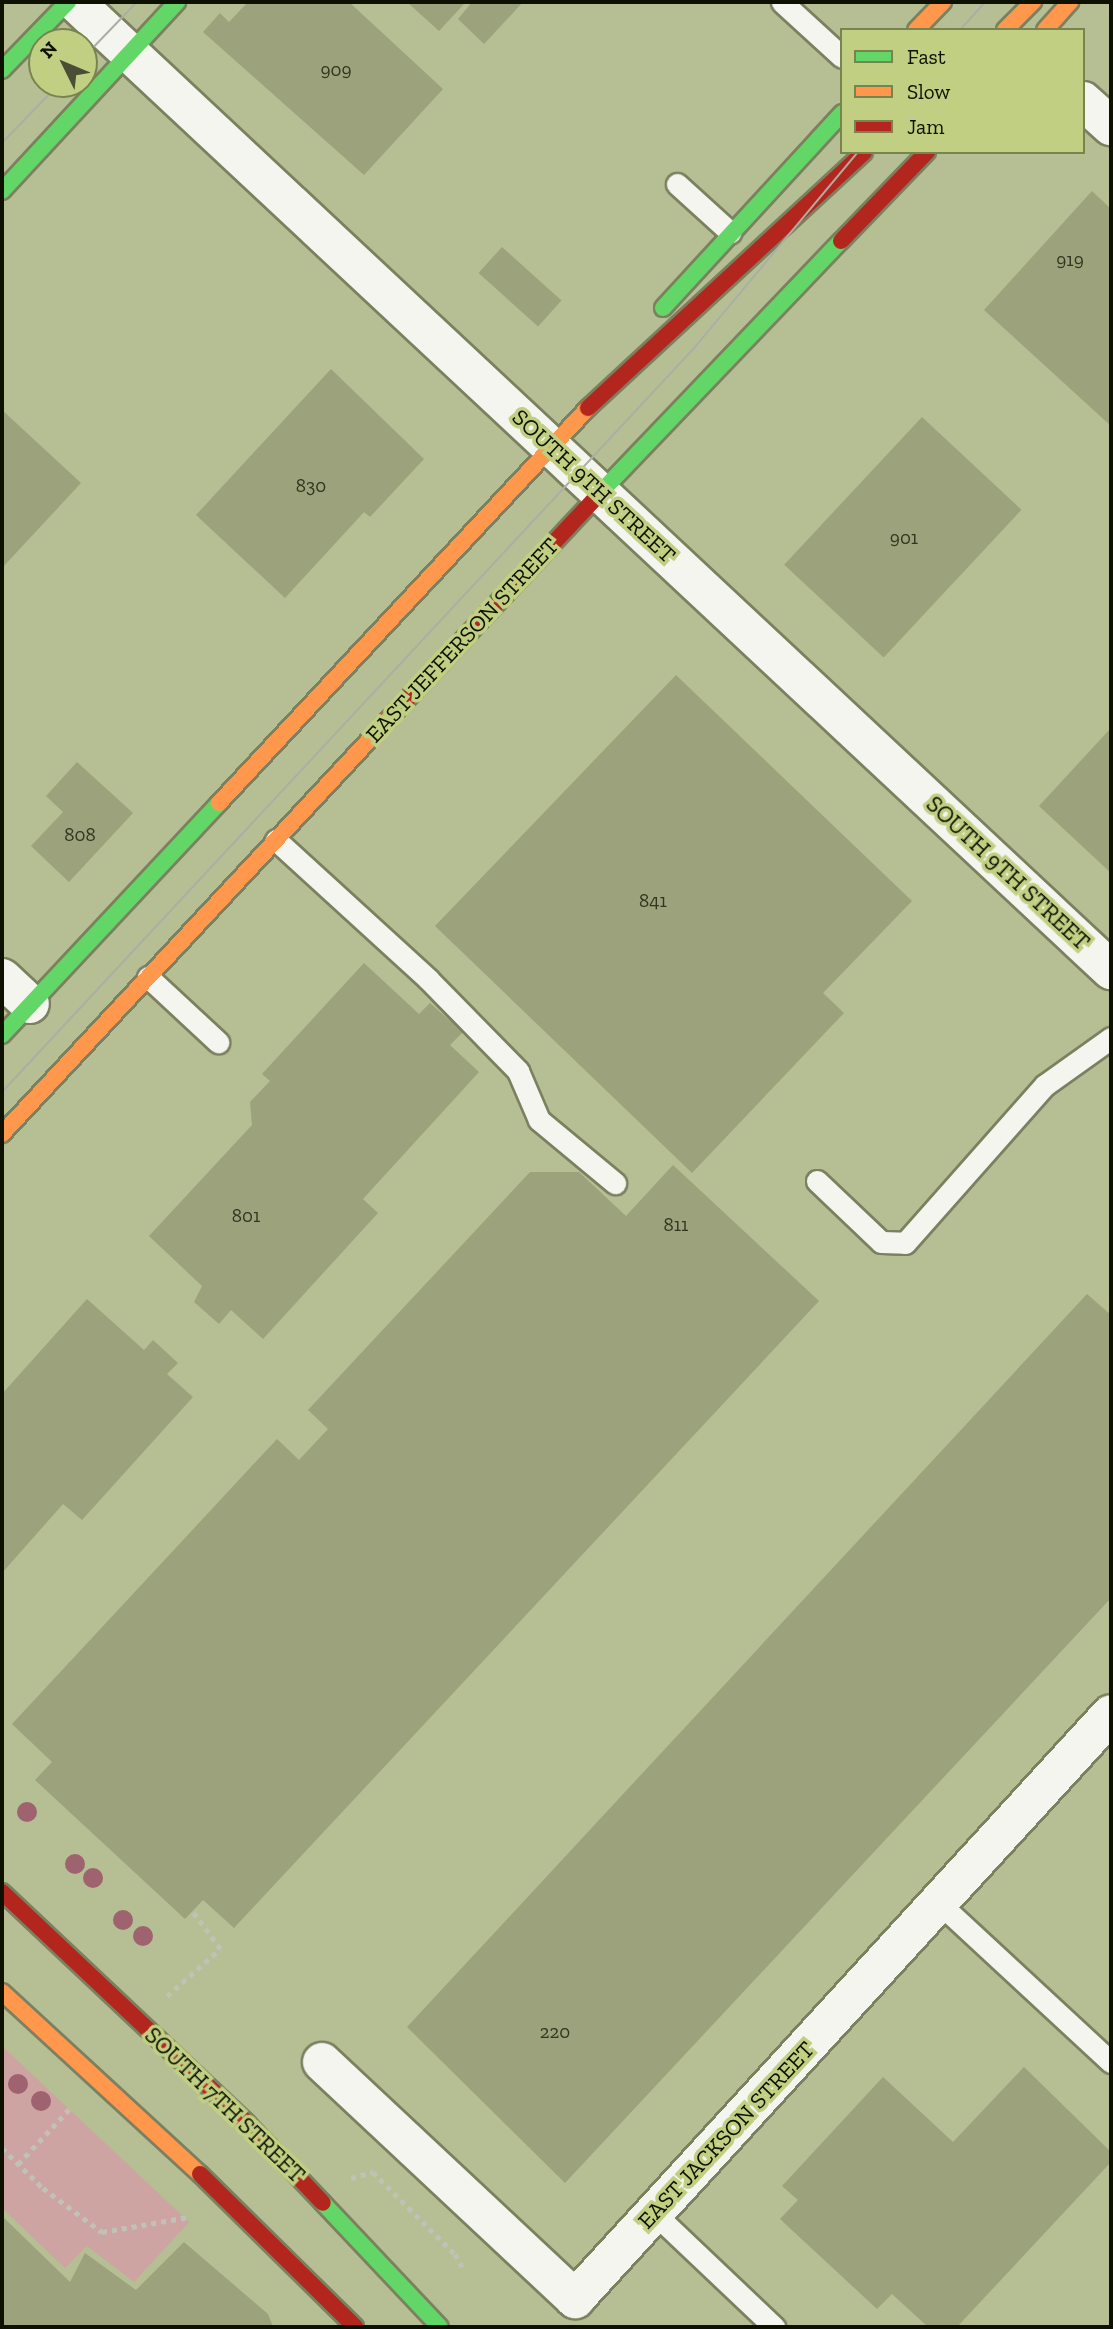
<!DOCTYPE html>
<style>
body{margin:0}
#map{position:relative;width:1113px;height:2329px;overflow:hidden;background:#b6be94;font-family:"Zilla Slab",serif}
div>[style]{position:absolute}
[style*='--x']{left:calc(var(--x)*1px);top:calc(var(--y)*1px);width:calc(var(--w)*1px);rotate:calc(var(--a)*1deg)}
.green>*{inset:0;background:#cda4a1}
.building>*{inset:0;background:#9ca27c;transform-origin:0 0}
.path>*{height:4.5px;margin-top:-2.25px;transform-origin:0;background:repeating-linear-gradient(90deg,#bfc2b5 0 5px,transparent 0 10px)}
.roads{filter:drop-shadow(2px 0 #7b805f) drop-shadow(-2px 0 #7b805f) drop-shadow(0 2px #7b805f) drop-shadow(0 -2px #7b805f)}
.lane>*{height:21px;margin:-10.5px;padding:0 10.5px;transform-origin:10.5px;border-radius:10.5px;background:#f4f5ef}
.street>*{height:38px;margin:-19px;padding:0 19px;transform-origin:19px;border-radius:19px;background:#f4f5ef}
.fast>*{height:16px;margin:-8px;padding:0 8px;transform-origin:8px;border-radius:8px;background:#63d668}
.slow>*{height:16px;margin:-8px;padding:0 8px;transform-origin:8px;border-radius:8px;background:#ff974d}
.jam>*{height:16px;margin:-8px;padding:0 8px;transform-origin:8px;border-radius:8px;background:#b3261e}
.tram>*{height:2px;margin:-1px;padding:0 1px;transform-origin:1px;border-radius:1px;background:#acaea4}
.bridges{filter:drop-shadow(2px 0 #7b805f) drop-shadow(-2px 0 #7b805f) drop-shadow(0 2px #7b805f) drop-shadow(0 -2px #7b805f)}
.fast-bridge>*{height:16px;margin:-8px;padding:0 8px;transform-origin:8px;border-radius:8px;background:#63d668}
.slow-bridge>*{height:16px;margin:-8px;padding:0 8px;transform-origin:8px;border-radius:8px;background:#ff974d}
.jam-bridge>*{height:16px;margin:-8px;padding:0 8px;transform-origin:8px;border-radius:8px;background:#b3261e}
.trees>*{width:20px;height:20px;margin:-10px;border-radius:50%;background:#9e636f}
span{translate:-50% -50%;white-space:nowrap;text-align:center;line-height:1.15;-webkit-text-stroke:7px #c1cf82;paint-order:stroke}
.number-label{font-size:19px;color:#32351f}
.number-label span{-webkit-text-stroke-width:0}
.street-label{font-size:23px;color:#0e1100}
.frame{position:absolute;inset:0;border:4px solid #0e1100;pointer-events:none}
.legend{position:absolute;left:840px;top:28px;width:245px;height:126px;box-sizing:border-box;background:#c1cf82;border:2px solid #79834e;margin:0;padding:9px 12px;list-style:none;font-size:21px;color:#0e1100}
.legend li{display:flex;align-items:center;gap:14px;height:35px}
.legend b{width:35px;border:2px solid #79834e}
.north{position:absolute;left:28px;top:28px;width:70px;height:70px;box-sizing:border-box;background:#c1cf82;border:2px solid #79834e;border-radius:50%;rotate:313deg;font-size:19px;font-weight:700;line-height:28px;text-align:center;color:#0e1100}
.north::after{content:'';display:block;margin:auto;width:24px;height:32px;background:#494e34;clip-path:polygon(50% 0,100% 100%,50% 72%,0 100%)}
</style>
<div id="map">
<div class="green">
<div style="clip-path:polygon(2px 2046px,189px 2222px,134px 2282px,87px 2246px,65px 2268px,2px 2208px)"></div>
</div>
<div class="building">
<div style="clip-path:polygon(248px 2px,349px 2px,443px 89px,364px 175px,203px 32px,220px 13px,229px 22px)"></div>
<div style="clip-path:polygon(407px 2px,462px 2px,464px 4px,439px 31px)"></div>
<div style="clip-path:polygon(472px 2px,523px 2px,484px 44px,458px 19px)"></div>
<div style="clip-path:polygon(1092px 191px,1111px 209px,1111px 426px,984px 310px)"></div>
<div style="left:502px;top:247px;width:80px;height:35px;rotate:42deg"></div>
<div style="clip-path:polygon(331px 369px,424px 459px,370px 517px,364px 512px,285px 598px,196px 515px)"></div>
<div style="clip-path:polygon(2px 410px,81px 483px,2px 568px)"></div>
<div style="left:922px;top:417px;width:136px;height:202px;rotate:43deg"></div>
<div style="clip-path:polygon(676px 675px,912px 901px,823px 993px,844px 1013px,692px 1173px,435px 926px)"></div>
<div style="clip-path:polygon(1111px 728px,1111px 873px,1039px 806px)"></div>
<div style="clip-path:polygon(77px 762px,133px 813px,69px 882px,31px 846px,63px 812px,46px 796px)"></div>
<div style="clip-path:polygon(364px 963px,419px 1014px,430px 1003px,463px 1032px,450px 1045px,479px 1072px,363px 1199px,378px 1213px,263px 1339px,231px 1310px,219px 1324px,194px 1302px,202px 1286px,149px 1236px,252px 1125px,250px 1102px,270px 1081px,262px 1074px)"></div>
<div style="clip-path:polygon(673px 1165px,819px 1301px,234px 1928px,203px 1900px,185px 1919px,35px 1780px,52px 1762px,12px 1724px,277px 1439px,299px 1460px,328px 1429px,308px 1410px,530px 1172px,579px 1172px,626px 1216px)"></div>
<div style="clip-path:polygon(1087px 1294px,1111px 1315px,1111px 1598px,565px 2183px,407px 2027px)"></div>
<div style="clip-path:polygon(87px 1299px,144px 1350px,153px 1340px,178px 1363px,167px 1374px,193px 1397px,82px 1520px,63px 1504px,2px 1573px,2px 1394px)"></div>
<div style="clip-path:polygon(1024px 2067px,1111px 2152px,1111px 2162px,957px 2327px,928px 2327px,892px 2294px,877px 2309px,780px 2219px,798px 2200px,782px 2186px,883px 2077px,953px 2142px)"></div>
<div style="clip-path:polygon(2px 2216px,70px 2282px,85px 2253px,136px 2290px,184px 2242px,268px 2314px,273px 2327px,2px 2327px)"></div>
</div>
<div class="path">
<div style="--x:167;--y:1996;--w:71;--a:-41.6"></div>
<div style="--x:220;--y:1949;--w:47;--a:-126.4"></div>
<div style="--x:2;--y:2148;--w:57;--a:44.3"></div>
<div style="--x:43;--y:2188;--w:74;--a:36.7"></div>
<div style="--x:102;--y:2232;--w:88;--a:-9.8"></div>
<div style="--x:18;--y:2164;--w:79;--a:-47"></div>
<div style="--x:351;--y:2178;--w:23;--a:-15"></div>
<div style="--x:373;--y:2172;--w:116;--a:45"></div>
<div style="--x:455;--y:2254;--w:16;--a:60"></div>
</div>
<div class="roads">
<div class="lane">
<div style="--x:782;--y:2;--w:81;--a:42.5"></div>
<div style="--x:677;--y:184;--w:72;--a:42.2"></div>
<div style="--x:276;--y:840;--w:206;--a:42.4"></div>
<div style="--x:428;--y:979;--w:129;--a:45.6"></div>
<div style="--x:518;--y:1071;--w:53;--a:66.8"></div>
<div style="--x:539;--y:1120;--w:99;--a:39.7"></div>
<div style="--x:148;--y:977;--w:96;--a:42.9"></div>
<div style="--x:817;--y:1181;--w:88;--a:43.6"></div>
<div style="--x:881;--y:1242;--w:24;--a:2"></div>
<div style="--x:905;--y:1243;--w:211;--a:-48.5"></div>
<div style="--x:1045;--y:1085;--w:81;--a:-35.5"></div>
<div style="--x:939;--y:1903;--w:234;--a:42.8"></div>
<div style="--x:654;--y:2213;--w:166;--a:43.5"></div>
</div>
<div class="street">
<div style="--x:75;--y:2;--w:1418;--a:43.06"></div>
<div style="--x:1083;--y:101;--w:38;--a:42"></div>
<div style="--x:2;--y:978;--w:38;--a:43"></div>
<div style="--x:322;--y:2062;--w:347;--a:43.1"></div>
<div style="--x:575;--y:2299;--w:793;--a:-47.5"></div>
</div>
<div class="fast">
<div style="--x:2;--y:70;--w:95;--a:-45.9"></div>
<div style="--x:2;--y:191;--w:258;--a:-47.2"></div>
<div style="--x:663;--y:308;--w:265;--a:-47.4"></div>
<div style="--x:598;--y:495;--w:352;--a:-46.3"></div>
<div style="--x:2;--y:1035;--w:318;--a:-46.9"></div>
</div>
<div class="slow">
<div style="--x:916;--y:30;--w:39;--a:-46"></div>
<div style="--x:1005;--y:30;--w:40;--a:-45"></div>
<div style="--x:1045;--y:30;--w:38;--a:-48"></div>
<div style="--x:219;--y:803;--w:541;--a:-46.95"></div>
<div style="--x:2;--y:1134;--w:582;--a:-47.02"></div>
</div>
<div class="jam">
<div style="--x:841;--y:241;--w:124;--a:-46"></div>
<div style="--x:588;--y:408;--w:376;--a:-42.8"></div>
<div style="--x:399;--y:708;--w:291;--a:-46.9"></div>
</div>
</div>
<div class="tram">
<div style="--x:960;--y:30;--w:38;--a:-48"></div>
<div style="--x:84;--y:57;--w:76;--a:-46.1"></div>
<div style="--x:2;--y:143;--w:82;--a:-46"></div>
<div style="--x:2;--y:1092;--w:1016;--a:-47.07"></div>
<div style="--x:694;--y:348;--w:256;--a:-50.1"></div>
</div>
<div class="bridges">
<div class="fast-bridge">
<div style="--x:323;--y:2203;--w:170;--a:46.7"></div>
</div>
<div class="slow-bridge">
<div style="--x:2;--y:1992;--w:269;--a:42.6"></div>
</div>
<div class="jam-bridge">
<div style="--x:2;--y:1892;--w:337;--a:43.3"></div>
<div style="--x:247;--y:2123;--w:110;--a:46.5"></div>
<div style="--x:200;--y:2174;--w:218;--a:44.6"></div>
</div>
</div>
<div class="trees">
<div style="left:27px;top:1812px"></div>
<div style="left:75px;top:1864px"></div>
<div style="left:93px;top:1878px"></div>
<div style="left:123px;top:1920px"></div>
<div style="left:143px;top:1936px"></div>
<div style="left:18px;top:2084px"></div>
<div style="left:41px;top:2101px"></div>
</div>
<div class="number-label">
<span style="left:336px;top:70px">909</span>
<span style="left:1070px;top:260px">919</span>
<span style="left:311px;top:486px">830</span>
<span style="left:904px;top:538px">901</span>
<span style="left:80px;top:835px">808</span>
<span style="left:653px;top:901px">841</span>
<span style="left:246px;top:1216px">801</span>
<span style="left:676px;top:1225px">811</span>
<span style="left:555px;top:2032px">220</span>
</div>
<div class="street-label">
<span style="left:594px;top:486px;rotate:43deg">SOUTH 9TH STREET</span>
<span style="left:462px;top:640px;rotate:-47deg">EAST JEFFERSON STREET</span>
<span style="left:1008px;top:873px;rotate:43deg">SOUTH 9TH STREET</span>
<span style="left:225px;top:2105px;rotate:44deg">SOUTH 7TH STREET</span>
<span style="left:726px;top:2135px;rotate:-47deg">EAST JACKSON STREET</span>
</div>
<div class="frame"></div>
<ul class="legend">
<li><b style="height:9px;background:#63d668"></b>Fast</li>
<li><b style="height:9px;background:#ff974d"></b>Slow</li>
<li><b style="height:9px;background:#b3261e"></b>Jam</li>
</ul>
<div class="north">N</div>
</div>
